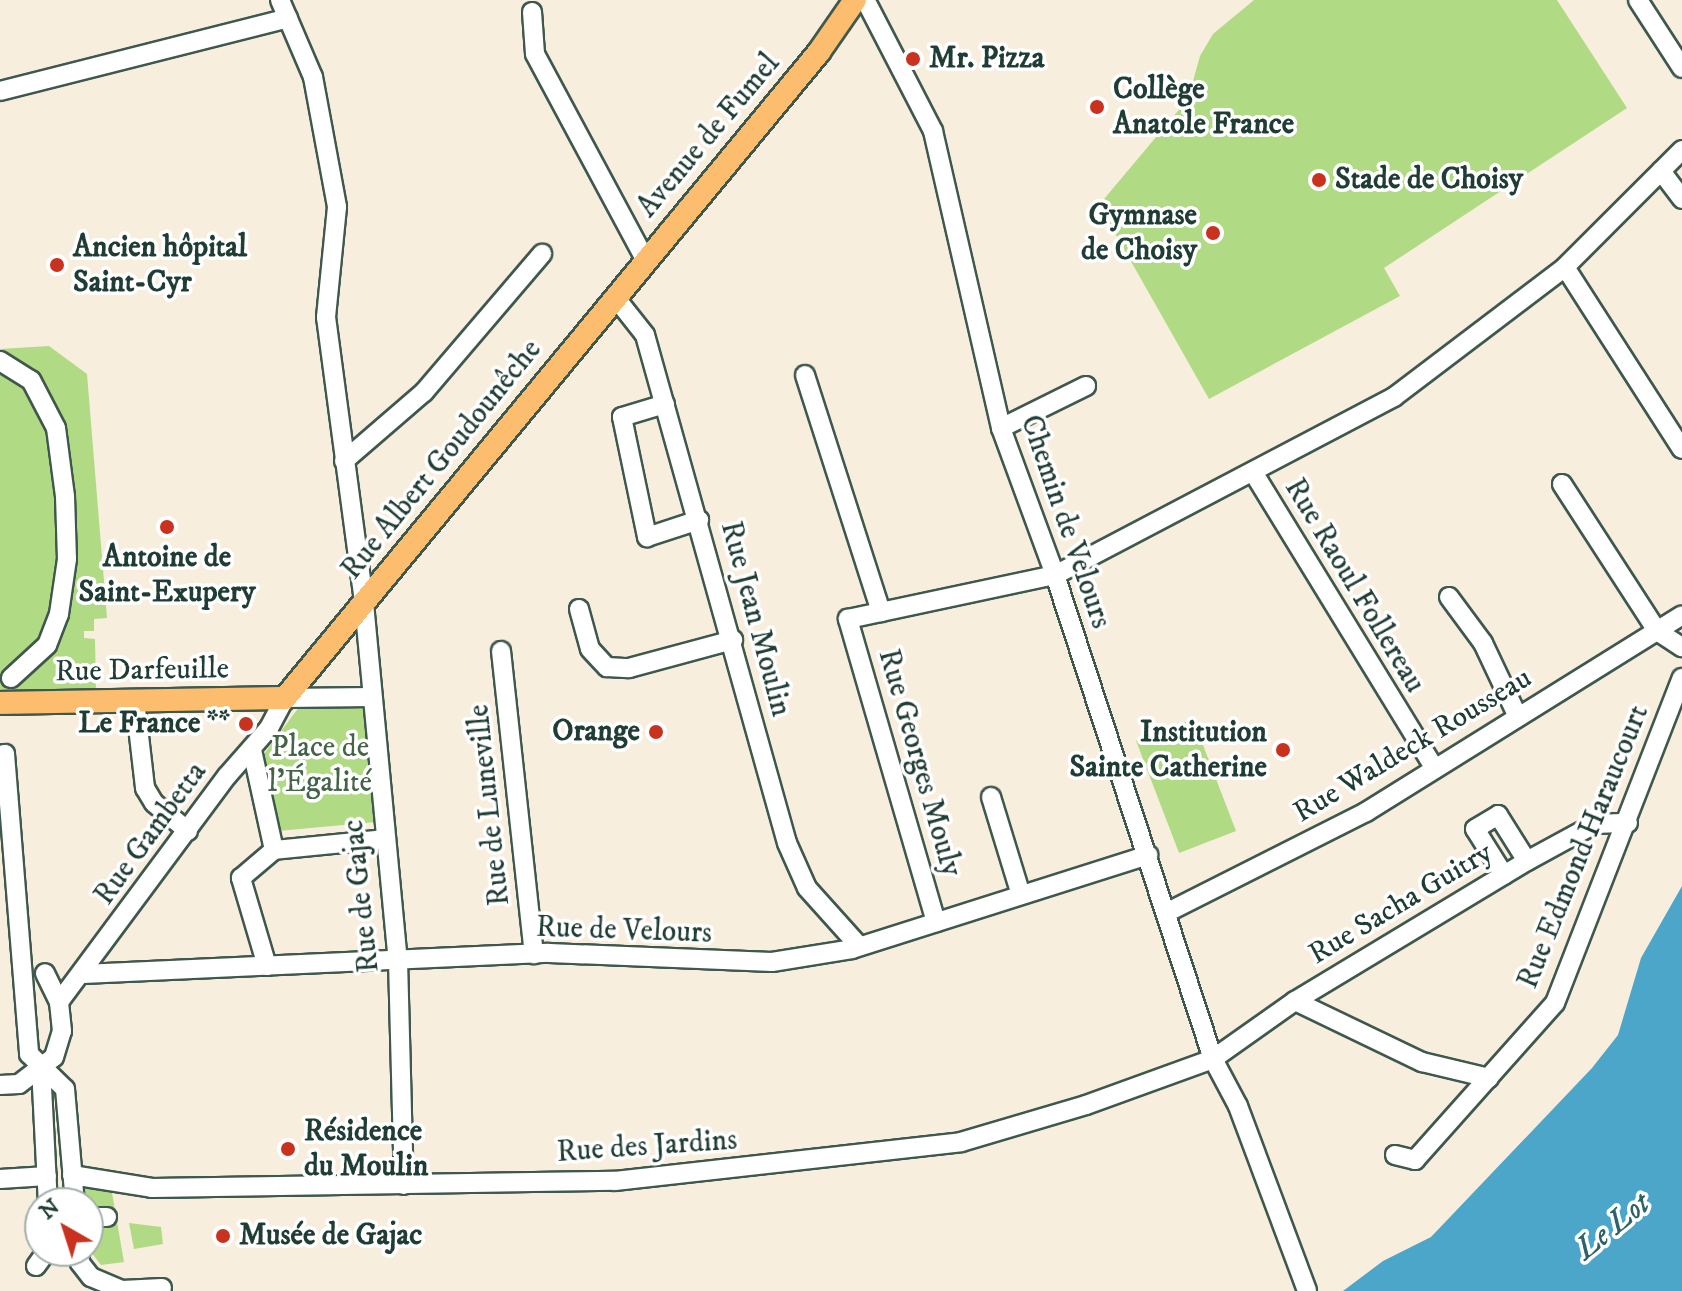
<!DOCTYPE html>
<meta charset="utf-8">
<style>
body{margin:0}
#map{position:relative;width:1682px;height:1291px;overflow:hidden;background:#f7eedd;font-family:"IM FELL DW Pica",serif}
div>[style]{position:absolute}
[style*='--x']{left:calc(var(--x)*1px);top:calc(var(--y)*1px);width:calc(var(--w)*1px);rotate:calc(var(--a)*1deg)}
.green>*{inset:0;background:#b1da84;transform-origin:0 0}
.water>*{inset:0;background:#4ba6c9}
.roads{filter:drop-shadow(2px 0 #3f584d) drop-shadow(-2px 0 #3f584d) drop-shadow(0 2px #3f584d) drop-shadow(0 -2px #3f584d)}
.minor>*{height:18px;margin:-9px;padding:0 9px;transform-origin:9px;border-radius:9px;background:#fff}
.major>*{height:22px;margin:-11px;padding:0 11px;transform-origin:11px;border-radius:11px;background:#fcbd6e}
.dots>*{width:22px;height:22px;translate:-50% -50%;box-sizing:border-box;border:4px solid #fff;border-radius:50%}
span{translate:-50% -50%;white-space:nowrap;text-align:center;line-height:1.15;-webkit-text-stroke:7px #fff;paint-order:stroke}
.poi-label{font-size:30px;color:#1f3d34;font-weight:700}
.left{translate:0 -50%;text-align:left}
.right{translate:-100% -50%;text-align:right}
.street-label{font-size:30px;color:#1f3d34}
.park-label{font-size:30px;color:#446448}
.water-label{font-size:32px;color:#2e6268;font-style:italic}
.north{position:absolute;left:24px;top:1187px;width:80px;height:80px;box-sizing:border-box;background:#fff;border:2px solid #a5b1ae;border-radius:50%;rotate:321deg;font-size:22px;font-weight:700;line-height:32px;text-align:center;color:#1f3d34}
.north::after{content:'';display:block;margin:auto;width:28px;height:36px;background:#c8321e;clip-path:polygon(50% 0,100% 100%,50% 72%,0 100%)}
</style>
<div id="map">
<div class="green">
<div style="clip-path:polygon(1254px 0,1557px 0,1627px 108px,1384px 268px,1400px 296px,1209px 399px,1099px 205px,1188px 99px,1200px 56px,1213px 34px)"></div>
<div style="clip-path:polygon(49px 346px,87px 374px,107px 618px,94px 619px,94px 631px,84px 631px,84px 638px,95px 639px,96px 689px,0 690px,0 349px)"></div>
<div style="clip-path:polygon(366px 701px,376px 822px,278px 831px,264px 754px,302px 703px)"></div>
<div style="left:1193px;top:719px;width:120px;height:61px;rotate:69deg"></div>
<div style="clip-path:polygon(79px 1186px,112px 1193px,124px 1262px,101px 1265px,88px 1248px,88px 1203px,80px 1203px)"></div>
<div style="clip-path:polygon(129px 1223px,161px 1227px,163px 1244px,134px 1249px)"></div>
</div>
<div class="water">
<div style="clip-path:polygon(1682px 886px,1682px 1291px,1343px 1291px,1383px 1261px,1431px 1237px,1592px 1068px,1618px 1035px,1641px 958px)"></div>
</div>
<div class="roads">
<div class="minor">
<div style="--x:280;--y:0;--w:84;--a:66.8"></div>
<div style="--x:313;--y:77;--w:132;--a:79.5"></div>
<div style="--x:337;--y:207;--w:111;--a:95.7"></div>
<div style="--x:326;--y:317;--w:289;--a:82.4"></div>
<div style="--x:364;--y:603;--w:359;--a:84.6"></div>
<div style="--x:398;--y:960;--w:225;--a:88.5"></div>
<div style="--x:1638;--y:0;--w:81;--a:57.1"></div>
<div style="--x:868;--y:5;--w:142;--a:62.7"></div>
<div style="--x:933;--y:131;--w:305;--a:77.1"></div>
<div style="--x:1001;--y:428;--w:157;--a:69.8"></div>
<div style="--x:1055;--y:575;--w:509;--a:71.92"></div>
<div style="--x:1213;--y:1059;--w:53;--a:62"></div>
<div style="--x:1238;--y:1106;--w:197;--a:69.5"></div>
<div style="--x:532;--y:12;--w:42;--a:85.9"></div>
<div style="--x:535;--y:54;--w:233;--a:61.8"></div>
<div style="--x:0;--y:91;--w:297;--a:-14.2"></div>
<div style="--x:1682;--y:150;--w:165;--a:135"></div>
<div style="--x:1565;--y:267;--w:216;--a:57.3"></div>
<div style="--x:1661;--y:171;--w:35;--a:53"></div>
<div style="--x:615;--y:297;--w:48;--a:51.7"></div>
<div style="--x:645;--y:335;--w:527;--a:74.38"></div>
<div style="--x:787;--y:843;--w:49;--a:66"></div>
<div style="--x:807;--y:888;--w:78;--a:48.1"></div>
<div style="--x:0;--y:361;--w:36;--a:32"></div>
<div style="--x:31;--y:380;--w:54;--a:62.5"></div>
<div style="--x:56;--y:428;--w:69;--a:82.5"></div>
<div style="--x:65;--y:496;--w:63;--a:88.2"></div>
<div style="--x:67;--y:559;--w:56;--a:98.3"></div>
<div style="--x:59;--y:614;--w:33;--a:111"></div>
<div style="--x:47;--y:645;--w:49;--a:137.5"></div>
<div style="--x:805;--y:375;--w:249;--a:72.2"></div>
<div style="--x:665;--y:404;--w:45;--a:163.2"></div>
<div style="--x:622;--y:417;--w:123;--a:78.2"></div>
<div style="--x:647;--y:537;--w:55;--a:-18.1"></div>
<div style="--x:1001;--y:428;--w:95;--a:-26.3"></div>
<div style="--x:344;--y:461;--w:106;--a:-40.8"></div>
<div style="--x:424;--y:392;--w:182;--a:-49.5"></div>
<div style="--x:1253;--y:472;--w:348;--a:58.5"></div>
<div style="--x:1562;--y:484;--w:175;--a:57.1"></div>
<div style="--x:1657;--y:631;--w:30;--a:33"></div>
<div style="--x:1449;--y:597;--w:57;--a:53.5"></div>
<div style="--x:1483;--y:643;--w:82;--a:64.7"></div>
<div style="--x:579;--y:609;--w:41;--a:74.6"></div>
<div style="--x:590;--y:649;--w:25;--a:47"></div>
<div style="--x:607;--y:667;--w:22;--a:3"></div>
<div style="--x:629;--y:668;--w:108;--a:-15.1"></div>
<div style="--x:501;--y:651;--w:305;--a:83.8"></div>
<div style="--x:135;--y:701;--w:88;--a:83.4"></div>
<div style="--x:145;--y:788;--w:17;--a:59"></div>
<div style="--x:154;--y:803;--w:44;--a:39.5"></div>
<div style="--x:252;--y:750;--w:102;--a:77.6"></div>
<div style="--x:0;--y:755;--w:5;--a:-11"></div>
<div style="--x:5;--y:754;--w:301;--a:85.4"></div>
<div style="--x:29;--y:1054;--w:50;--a:44.2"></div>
<div style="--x:65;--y:1089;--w:114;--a:85"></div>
<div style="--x:991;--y:797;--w:102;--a:73"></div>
<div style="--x:1504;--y:875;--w:54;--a:-122.2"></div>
<div style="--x:1475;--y:829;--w:27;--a:-31"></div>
<div style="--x:1498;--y:815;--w:54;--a:57.8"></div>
<div style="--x:1166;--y:913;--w:224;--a:-26.8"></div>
<div style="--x:1366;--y:812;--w:372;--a:-31.9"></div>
<div style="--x:936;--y:922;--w:316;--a:-106.2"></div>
<div style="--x:848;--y:619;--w:212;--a:-12"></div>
<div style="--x:1055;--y:575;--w:383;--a:-27.7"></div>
<div style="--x:1394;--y:397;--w:215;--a:-37.2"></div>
<div style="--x:267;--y:966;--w:92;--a:-106.5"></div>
<div style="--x:241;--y:878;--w:43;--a:-40.3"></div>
<div style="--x:274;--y:850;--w:111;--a:-5.7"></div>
<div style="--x:83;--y:974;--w:466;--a:-2.6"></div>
<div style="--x:549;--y:953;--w:223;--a:2.3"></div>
<div style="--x:772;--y:962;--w:81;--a:-9.2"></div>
<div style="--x:852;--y:949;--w:311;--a:-17.6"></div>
<div style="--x:1295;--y:1001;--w:141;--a:25.7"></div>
<div style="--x:1422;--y:1062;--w:69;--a:13.4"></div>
<div style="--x:59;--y:1002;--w:282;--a:-53.4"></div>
<div style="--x:227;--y:776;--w:64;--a:-48.8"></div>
<div style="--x:269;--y:728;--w:34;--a:-62"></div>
<div style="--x:285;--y:698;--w:87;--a:-0.7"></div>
<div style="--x:41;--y:1067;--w:136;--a:87.1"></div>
<div style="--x:0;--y:1085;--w:19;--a:-3"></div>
<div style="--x:19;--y:1084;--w:44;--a:-37.6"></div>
<div style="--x:54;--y:1057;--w:27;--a:-73"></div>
<div style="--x:62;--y:1031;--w:29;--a:-96"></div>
<div style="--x:59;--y:1002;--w:32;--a:-116"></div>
<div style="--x:1395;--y:1155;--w:21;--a:14"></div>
<div style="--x:1415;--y:1160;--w:210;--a:-48.3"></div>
<div style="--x:1555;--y:1003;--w:349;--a:-68.7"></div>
<div style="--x:72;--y:1175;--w:81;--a:9.2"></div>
<div style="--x:152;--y:1188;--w:463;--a:-0.9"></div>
<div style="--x:615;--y:1181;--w:348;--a:-6.4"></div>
<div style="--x:961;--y:1142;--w:130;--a:-16.5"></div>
<div style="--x:1086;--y:1105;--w:135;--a:-19.9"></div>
<div style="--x:1213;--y:1059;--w:100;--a:-35.3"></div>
<div style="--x:1295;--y:1001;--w:271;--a:-31.1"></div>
<div style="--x:1527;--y:861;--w:77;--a:-28.6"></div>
<div style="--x:1595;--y:824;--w:33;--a:-2"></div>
<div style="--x:0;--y:1179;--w:47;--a:-3.7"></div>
<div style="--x:88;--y:1217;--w:19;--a:0"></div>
<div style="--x:79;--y:1251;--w:12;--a:85"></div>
<div style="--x:80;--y:1263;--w:18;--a:52"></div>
<div style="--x:91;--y:1277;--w:34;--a:23"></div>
<div style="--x:122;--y:1290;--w:40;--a:-2.9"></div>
<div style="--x:36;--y:1266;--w:19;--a:-54"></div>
</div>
<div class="major">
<div style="--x:0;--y:703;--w:285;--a:-1"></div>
<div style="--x:285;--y:698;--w:838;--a:-50.42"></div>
<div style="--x:819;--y:52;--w:63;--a:-55.3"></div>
</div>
</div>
<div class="dots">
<div style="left:913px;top:59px;background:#c8321e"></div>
<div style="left:1097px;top:107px;background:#c8321e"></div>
<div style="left:1319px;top:180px;background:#c8321e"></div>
<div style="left:1213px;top:233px;background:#c8321e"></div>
<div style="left:57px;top:265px;background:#c8321e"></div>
<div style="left:167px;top:527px;background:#c8321e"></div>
<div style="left:246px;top:724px;background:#c8321e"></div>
<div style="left:656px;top:732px;background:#c8321e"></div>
<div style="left:1283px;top:750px;background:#c8321e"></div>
<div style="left:288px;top:1149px;background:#c8321e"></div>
<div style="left:223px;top:1236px;background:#c8321e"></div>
</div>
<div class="poi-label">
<span class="left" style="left:929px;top:59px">Mr. Pizza</span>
<span class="left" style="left:1113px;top:107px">Collège<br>Anatole France</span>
<span class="left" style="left:1335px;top:180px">Stade de Choisy</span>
<span class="right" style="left:1197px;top:233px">Gymnase<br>de Choisy</span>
<span class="left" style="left:73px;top:265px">Ancien hôpital<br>Saint-Cyr</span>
<span style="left:167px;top:575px">Antoine de<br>Saint-Exupery</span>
<span class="right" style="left:230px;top:724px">Le France **</span>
<span class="right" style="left:640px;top:732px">Orange</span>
<span class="right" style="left:1267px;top:750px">Institution<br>Sainte Catherine</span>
<span class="left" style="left:304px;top:1149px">Résidence<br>du Moulin</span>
<span class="left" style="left:239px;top:1236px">Musée de Gajac</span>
</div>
<div class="street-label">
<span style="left:709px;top:136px;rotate:-50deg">Avenue de Fumel</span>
<span style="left:442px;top:460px;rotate:-51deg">Rue Albert Goudounêche</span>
<span style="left:1065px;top:522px;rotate:71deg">Chemin de Velours</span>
<span style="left:1354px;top:586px;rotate:59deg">Rue Raoul Follereau</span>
<span style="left:755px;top:619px;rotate:75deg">Rue Jean Moulin</span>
<span style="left:142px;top:671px;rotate:-1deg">Rue Darfeuille</span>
<span style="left:1413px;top:746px;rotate:-31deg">Rue Waldeck Rousseau</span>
<span style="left:919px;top:763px;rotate:74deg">Rue Georges Mouly</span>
<span style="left:490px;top:805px;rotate:-96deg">Rue de Luneville</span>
<span style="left:151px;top:834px;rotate:-54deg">Rue Gambetta</span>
<span style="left:1584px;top:847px;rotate:-68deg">Rue Edmond Haraucourt</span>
<span style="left:362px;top:896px;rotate:-96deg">Rue de Gajac</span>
<span style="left:1401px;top:904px;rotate:-31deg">Rue Sacha Guitry</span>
<span style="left:624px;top:931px;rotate:2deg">Rue de Velours</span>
<span style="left:647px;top:1147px;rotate:-4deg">Rue des Jardins</span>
</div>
<div class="park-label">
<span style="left:320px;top:765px">Place de<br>l'Égalité</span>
</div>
<div class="water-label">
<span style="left:1613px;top:1227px;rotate:-39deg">Le Lot</span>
</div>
<div class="north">N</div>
</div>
